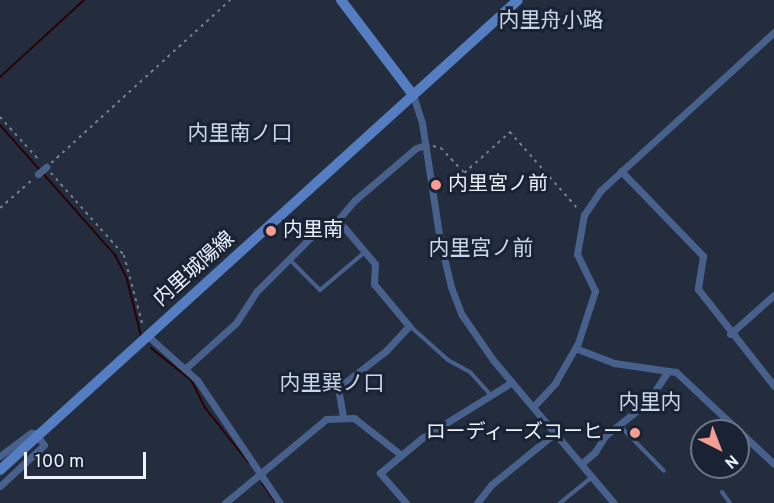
<!DOCTYPE html>
<meta charset="utf-8">
<style>
body{margin:0}
#map{position:relative;width:774px;height:503px;overflow:hidden;background:#232d3e;font-family:Overpass,"Noto Sans JP",sans-serif}
div>[style]{position:absolute}
[style*='--x']{left:calc(var(--x)*1px);top:calc(var(--y)*1px);width:calc(var(--w)*1px);rotate:calc(var(--a)*1deg)}
.stream>*{height:2px;margin:-1px;padding:0 1px;transform-origin:1px;border-radius:1px;background:#290304}
.path>*{height:1.5px;margin-top:-0.75px;transform-origin:0;background:repeating-linear-gradient(90deg,#77808f 0 3px,transparent 0 7.5px)}
.lane>*{height:4px;margin:-2px;padding:0 2px;transform-origin:2px;border-radius:2px;background:#48618c}
.street>*{height:7px;margin:-3.5px;padding:0 3.5px;transform-origin:3.5px;border-radius:3.5px;background:#48618c}
.secondary>*{height:10px;margin:-5px;padding:0 5px;transform-origin:5px;border-radius:5px;background:#557dc1}
.dots>*{width:16px;height:16px;translate:-50% -50%;box-sizing:border-box;border:3px solid #1a2334;border-radius:50%}
span{translate:-50% -50%;white-space:nowrap;text-align:center;line-height:1.15;-webkit-text-stroke:6px #1a2334;paint-order:stroke}
.poi-label{font-size:20px;color:#ecf3ff}
.left{translate:0 -50%;text-align:left}
.right{translate:-100% -50%;text-align:right}
.street-label{font-size:20px;color:#ecf3ff}
.neighbourhood-label{font-size:21px;color:#c9d7ed}
.north{position:absolute;left:690px;top:419px;width:60px;height:60px;box-sizing:border-box;background:#1a2334;border:2px solid #6e7685;border-radius:50%;rotate:138deg;font-size:16px;font-weight:700;line-height:24px;text-align:center;color:#ecf3ff}
.north::after{content:'';display:block;margin:auto;width:21px;height:27px;background:#f59c93;clip-path:polygon(50% 0,100% 100%,50% 72%,0 100%)}
.scale{position:absolute;left:24px;top:452px;width:122px;height:27px;box-sizing:border-box;border:3px solid #ecf3ff;border-top:0;padding-left:8px;font-size:18px;line-height:21px;white-space:nowrap;color:#ecf3ff;-webkit-text-stroke:4px #1a2334;paint-order:stroke}
</style>
<div id="map">
<div class="stream">
<div style="--x:0;--y:77;--w:114;--a:-42.5"></div>
<div style="--x:0;--y:125;--w:174;--a:48.5"></div>
<div style="--x:115;--y:255;--w:27;--a:63"></div>
<div style="--x:127;--y:279;--w:59;--a:76.2"></div>
<div style="--x:151;--y:348;--w:51;--a:38.7"></div>
<div style="--x:191;--y:380;--w:33;--a:63"></div>
<div style="--x:206;--y:409;--w:69;--a:51.5"></div>
<div style="--x:262;--y:483;--w:24;--a:55"></div>
</div>
<div class="path">
<div style="--x:0;--y:117;--w:59;--a:47.7"></div>
<div style="--x:433;--y:146;--w:8;--a:14"></div>
<div style="--x:441;--y:148;--w:34;--a:47"></div>
<div style="--x:464;--y:173;--w:62;--a:-41.7"></div>
<div style="--x:510;--y:132;--w:104;--a:48.5"></div>
<div style="--x:51;--y:163;--w:242;--a:-42.3"></div>
<div style="--x:51;--y:173;--w:110;--a:48.3"></div>
<div style="--x:124;--y:255;--w:73;--a:75"></div>
<div style="--x:0;--y:208;--w:44;--a:-41.3"></div>
</div>
<div class="lane">
<div style="--x:289;--y:259;--w:44;--a:45"></div>
<div style="--x:320;--y:290;--w:59;--a:-40.2"></div>
<div style="--x:410;--y:326;--w:51;--a:41.8"></div>
<div style="--x:448;--y:360;--w:26;--a:29"></div>
<div style="--x:471;--y:373;--w:30;--a:48"></div>
<div style="--x:619;--y:425;--w:64;--a:45.6"></div>
<div style="--x:722;--y:492;--w:14;--a:54"></div>
<div style="--x:560;--y:503;--w:41;--a:-39.1"></div>
</div>
<div class="street">
<div style="--x:413;--y:95;--w:29;--a:72"></div>
<div style="--x:422;--y:123;--w:118;--a:81.3"></div>
<div style="--x:440;--y:240;--w:48;--a:76.8"></div>
<div style="--x:451;--y:287;--w:30;--a:69"></div>
<div style="--x:462;--y:315;--w:55;--a:55.4"></div>
<div style="--x:493;--y:360;--w:187;--a:49.8"></div>
<div style="--x:621;--y:171;--w:118;--a:46"></div>
<div style="--x:703;--y:256;--w:33;--a:99"></div>
<div style="--x:698;--y:289;--w:123;--a:51.9"></div>
<div style="--x:38;--y:174;--w:11;--a:-41"></div>
<div style="--x:338;--y:220;--w:57;--a:49.9"></div>
<div style="--x:375;--y:264;--w:20;--a:93"></div>
<div style="--x:374;--y:284;--w:55;--a:50.2"></div>
<div style="--x:409;--y:326;--w:33;--a:133"></div>
<div style="--x:387;--y:350;--w:62;--a:142.2"></div>
<div style="--x:338;--y:388;--w:28;--a:80"></div>
<div style="--x:730;--y:334;--w:59;--a:-41.6"></div>
<div style="--x:149;--y:337;--w:64;--a:41.9"></div>
<div style="--x:197;--y:380;--w:148;--a:56"></div>
<div style="--x:575;--y:348;--w:42;--a:21"></div>
<div style="--x:614;--y:363;--w:55;--a:8.4"></div>
<div style="--x:668;--y:371;--w:37;--a:123"></div>
<div style="--x:648;--y:402;--w:55;--a:141.7"></div>
<div style="--x:605;--y:436;--w:19;--a:122"></div>
<div style="--x:595;--y:452;--w:18;--a:139"></div>
<div style="--x:186;--y:368;--w:67;--a:-42"></div>
<div style="--x:236;--y:323;--w:38;--a:-57"></div>
<div style="--x:257;--y:291;--w:83;--a:-45"></div>
<div style="--x:316;--y:232;--w:16;--a:-38"></div>
<div style="--x:329;--y:222;--w:9;--a:-13"></div>
<div style="--x:338;--y:220;--w:26;--a:-50"></div>
<div style="--x:355;--y:200;--w:80;--a:-40.4"></div>
<div style="--x:416;--y:148;--w:10;--a:-17"></div>
<div style="--x:668;--y:371;--w:8;--a:7"></div>
<div style="--x:676;--y:372;--w:134;--a:43.2"></div>
<div style="--x:533;--y:407;--w:33;--a:-47"></div>
<div style="--x:555;--y:383;--w:46;--a:-60.1"></div>
<div style="--x:578;--y:343;--w:55;--a:-71.9"></div>
<div style="--x:595;--y:291;--w:41;--a:-115.9"></div>
<div style="--x:577;--y:254;--w:40;--a:-80"></div>
<div style="--x:584;--y:215;--w:29;--a:-56"></div>
<div style="--x:600;--y:191;--w:236;--a:-42.4"></div>
<div style="--x:0;--y:456;--w:39;--a:-37"></div>
<div style="--x:31;--y:433;--w:10;--a:0"></div>
<div style="--x:0;--y:486;--w:60;--a:-43"></div>
<div style="--x:44;--y:445;--w:9;--a:-126"></div>
<div style="--x:225;--y:503;--w:131;--a:-39.7"></div>
<div style="--x:326;--y:419;--w:28;--a:-2"></div>
<div style="--x:354;--y:418;--w:60;--a:38.2"></div>
<div style="--x:406;--y:503;--w:40;--a:-131"></div>
<div style="--x:380;--y:473;--w:55;--a:-39.8"></div>
<div style="--x:422;--y:438;--w:106;--a:-31.9"></div>
<div style="--x:477;--y:503;--w:23;--a:-52"></div>
<div style="--x:491;--y:485;--w:82;--a:-39.1"></div>
</div>
<div class="secondary">
<div style="--x:341;--y:0;--w:119;--a:52.8"></div>
<div style="--x:0;--y:470;--w:699;--a:-42.22"></div>
</div>
<div class="dots">
<div style="left:436px;top:185px;background:#f59c93"></div>
<div style="left:271px;top:231px;background:#f59c93"></div>
<div style="left:635px;top:433px;background:#f59c93"></div>
</div>
<div class="poi-label">
<span class="left" style="left:448px;top:185px">内里宮ノ前</span>
<span class="left" style="left:283px;top:231px">内里南</span>
<span class="right" style="left:623px;top:433px">ローディーズコーヒー</span>
</div>
<div class="street-label">
<span style="left:195px;top:270px;rotate:-42deg">内里城陽線</span>
</div>
<div class="neighbourhood-label">
<span style="left:551px;top:22px">内里舟小路</span>
<span style="left:240px;top:135px">内里南ノ口</span>
<span style="left:481px;top:250px">内里宮ノ前</span>
<span style="left:332px;top:385px">内里巽ノ口</span>
<span style="left:650px;top:404px">内里内</span>
</div>
<div class="north">N</div>
<div class="scale">100 m</div>
</div>
